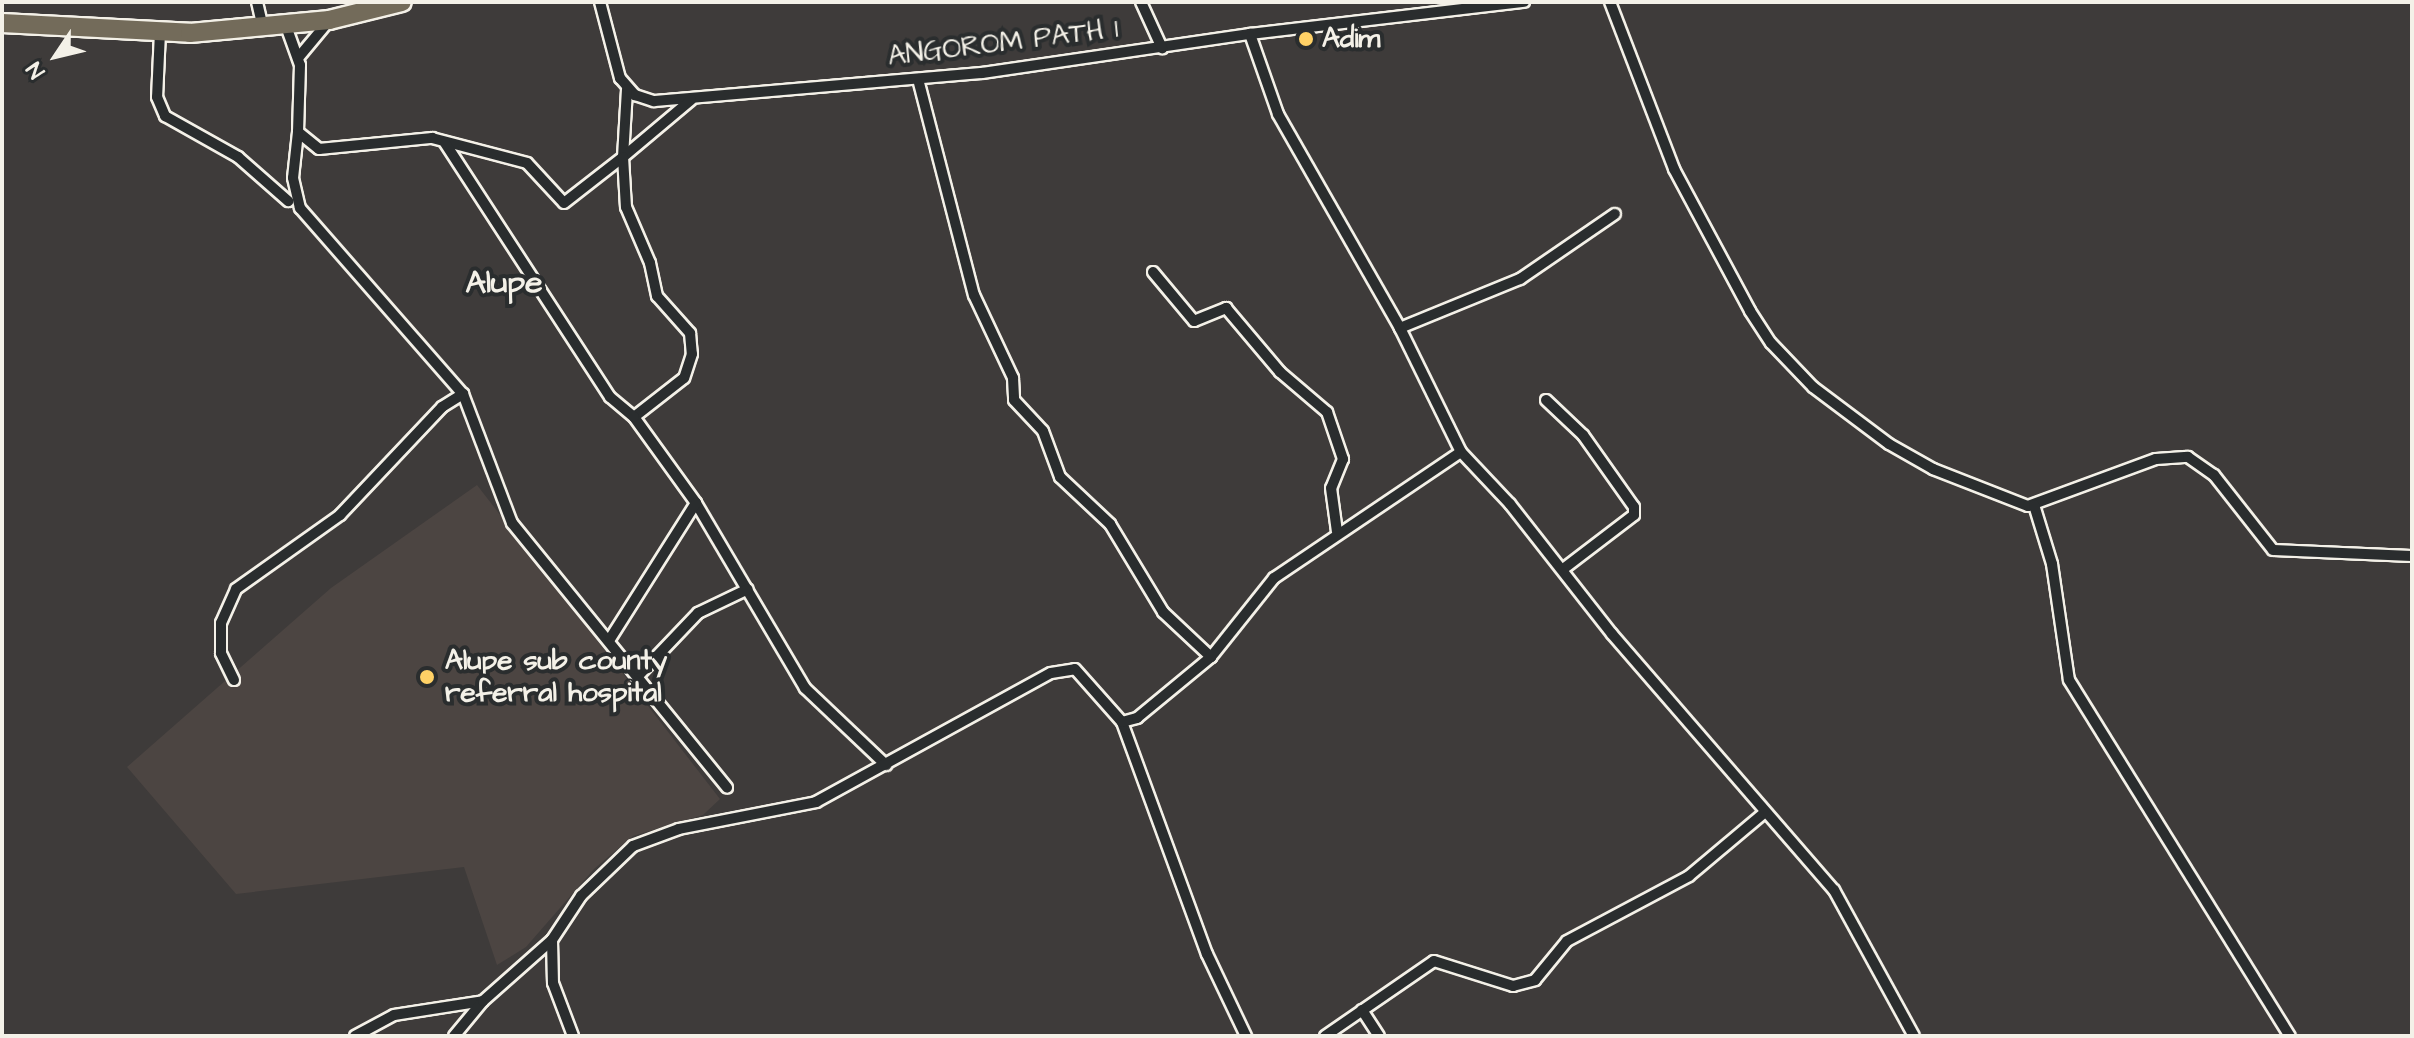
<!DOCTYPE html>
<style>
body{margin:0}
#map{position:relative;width:2414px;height:1038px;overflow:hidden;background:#3e3b3a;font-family:"Architects Daughter",sans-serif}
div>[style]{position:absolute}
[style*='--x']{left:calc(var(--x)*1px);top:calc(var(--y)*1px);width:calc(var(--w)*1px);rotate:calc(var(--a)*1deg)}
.built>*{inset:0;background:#4c4542}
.roads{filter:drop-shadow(2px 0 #f4f1e8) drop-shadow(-2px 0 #f4f1e8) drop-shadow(0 2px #f4f1e8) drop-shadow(0 -2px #f4f1e8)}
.street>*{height:10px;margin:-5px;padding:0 5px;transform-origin:5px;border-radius:5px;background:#2a2d2e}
.highway>*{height:18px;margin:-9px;padding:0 9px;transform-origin:9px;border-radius:9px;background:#736b5a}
.dots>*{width:22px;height:22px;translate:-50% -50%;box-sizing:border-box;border:4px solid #2a2d2e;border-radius:50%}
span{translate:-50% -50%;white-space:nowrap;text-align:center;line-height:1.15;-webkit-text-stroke:8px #2a2d2e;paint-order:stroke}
.poi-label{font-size:28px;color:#f4f1e8;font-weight:700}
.left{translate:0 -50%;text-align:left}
.street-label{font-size:28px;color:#f4f1e8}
.quarter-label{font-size:32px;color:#f4f1e8;font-weight:700}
.frame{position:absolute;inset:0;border:4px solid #f4f1e8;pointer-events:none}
.north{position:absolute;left:16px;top:16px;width:80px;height:80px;-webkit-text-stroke:6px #2a2d2e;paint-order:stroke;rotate:235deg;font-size:22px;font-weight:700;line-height:32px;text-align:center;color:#f4f1e8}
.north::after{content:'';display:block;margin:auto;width:28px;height:36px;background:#f4f1e8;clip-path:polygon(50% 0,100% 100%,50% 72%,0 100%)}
</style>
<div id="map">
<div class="built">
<div style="clip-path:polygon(477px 485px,720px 799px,703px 815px,633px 836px,594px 869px,526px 947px,497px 965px,464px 867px,236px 894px,127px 767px,331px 588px)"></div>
</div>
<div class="roads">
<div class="street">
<div style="--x:257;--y:2;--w:26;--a:77"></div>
<div style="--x:600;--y:2;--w:79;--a:75.3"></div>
<div style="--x:620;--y:78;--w:23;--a:49"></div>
<div style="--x:635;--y:95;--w:20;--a:18"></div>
<div style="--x:654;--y:101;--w:329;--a:-4.9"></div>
<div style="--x:982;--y:73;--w:271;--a:-8.3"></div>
<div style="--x:1250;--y:34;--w:276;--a:-6.7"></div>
<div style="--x:1141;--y:2;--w:51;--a:65.5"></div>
<div style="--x:1610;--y:2;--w:179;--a:69"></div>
<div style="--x:1674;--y:169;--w:161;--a:61.8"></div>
<div style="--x:1750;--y:311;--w:38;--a:57"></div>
<div style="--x:1771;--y:343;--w:61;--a:46.3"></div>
<div style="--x:1813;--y:387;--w:95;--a:36.9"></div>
<div style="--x:1889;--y:444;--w:51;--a:29.6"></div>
<div style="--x:1933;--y:469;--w:102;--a:21.3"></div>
<div style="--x:2028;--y:506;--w:136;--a:-20.2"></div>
<div style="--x:2156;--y:459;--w:32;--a:-4"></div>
<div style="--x:2188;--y:457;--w:32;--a:35"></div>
<div style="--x:2214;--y:475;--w:95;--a:51.8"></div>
<div style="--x:2273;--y:550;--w:139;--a:2.5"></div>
<div style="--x:286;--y:26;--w:41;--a:70.3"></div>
<div style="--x:300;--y:65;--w:67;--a:91.7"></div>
<div style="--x:298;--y:132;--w:27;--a:39"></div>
<div style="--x:319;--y:149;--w:114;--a:-5.6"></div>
<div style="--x:432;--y:138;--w:98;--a:14.7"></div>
<div style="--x:527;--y:163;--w:54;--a:47.2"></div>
<div style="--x:564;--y:203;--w:75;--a:-37.9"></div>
<div style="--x:623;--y:157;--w:68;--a:-86.6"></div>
<div style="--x:160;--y:32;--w:65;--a:92.6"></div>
<div style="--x:157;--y:97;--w:21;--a:67"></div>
<div style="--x:165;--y:116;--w:84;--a:29.3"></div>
<div style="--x:238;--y:157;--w:67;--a:41.3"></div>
<div style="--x:298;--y:58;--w:47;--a:-50.2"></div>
<div style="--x:918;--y:79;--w:223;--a:75.5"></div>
<div style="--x:974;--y:295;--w:92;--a:64.8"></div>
<div style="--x:1013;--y:378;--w:22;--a:87"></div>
<div style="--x:1014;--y:400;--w:42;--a:46.9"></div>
<div style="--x:1043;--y:431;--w:49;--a:69.7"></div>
<div style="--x:1060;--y:477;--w:69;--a:43.2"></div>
<div style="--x:1110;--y:524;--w:103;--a:58.9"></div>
<div style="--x:1163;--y:612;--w:66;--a:43.2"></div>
<div style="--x:691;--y:100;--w:89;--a:140"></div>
<div style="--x:623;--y:157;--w:50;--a:86.6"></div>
<div style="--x:626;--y:207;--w:61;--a:66.8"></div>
<div style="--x:650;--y:263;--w:34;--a:78"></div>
<div style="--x:657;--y:296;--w:50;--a:48.3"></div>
<div style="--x:690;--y:333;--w:21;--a:85"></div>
<div style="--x:692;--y:354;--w:25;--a:108"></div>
<div style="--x:684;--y:378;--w:63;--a:142"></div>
<div style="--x:634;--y:417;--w:106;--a:54.2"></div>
<div style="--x:696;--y:503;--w:215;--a:59.5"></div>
<div style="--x:805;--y:688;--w:112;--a:43.5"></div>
<div style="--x:298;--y:132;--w:46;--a:96.2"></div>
<div style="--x:293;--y:178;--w:31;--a:77"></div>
<div style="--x:300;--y:208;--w:247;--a:48.8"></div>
<div style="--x:463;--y:394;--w:138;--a:69.2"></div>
<div style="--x:512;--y:523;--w:341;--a:50.9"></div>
<div style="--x:445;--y:143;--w:303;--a:57"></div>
<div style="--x:610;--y:397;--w:31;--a:40"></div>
<div style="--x:1153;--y:272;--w:64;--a:50.1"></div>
<div style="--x:1194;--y:321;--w:35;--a:-22"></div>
<div style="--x:1226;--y:308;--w:84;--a:49.8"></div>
<div style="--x:1280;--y:372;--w:62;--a:40.4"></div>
<div style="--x:1327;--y:412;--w:50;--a:71.2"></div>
<div style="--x:1343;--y:459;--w:31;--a:112"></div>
<div style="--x:1331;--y:488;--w:44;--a:82.2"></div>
<div style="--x:1400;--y:328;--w:130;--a:-22.2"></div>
<div style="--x:1520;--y:279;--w:115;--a:-34.4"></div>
<div style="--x:1546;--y:400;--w:51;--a:43.4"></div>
<div style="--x:1583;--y:435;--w:88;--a:54.7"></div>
<div style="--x:1634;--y:507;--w:8;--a:90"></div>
<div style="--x:1634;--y:515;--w:89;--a:142.7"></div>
<div style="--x:1461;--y:452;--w:71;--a:46.7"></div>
<div style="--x:1510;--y:504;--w:165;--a:51.9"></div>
<div style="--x:1612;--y:634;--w:339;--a:49.1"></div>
<div style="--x:1834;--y:890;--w:166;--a:61.3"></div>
<div style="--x:2034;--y:505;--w:62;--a:73"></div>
<div style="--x:2052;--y:564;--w:117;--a:81.7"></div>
<div style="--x:2069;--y:680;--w:419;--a:58.2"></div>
<div style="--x:610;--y:639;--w:161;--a:-57.7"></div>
<div style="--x:639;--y:675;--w:86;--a:-46.4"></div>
<div style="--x:698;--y:613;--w:55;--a:-25.6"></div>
<div style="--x:234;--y:680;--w:30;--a:-116"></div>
<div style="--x:221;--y:653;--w:30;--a:-90"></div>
<div style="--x:221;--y:623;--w:37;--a:-66"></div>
<div style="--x:236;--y:589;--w:128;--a:-35.4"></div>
<div style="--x:340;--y:515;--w:149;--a:-46.6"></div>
<div style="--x:442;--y:407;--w:25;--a:-32"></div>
<div style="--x:1122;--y:722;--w:247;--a:69.9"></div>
<div style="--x:1207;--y:954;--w:91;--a:64.6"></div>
<div style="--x:552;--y:940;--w:43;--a:88.7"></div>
<div style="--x:553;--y:983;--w:57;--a:69.3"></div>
<div style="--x:1362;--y:1010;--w:31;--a:57"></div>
<div style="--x:355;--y:1036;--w:44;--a:-28.3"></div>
<div style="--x:394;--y:1015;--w:90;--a:-8.9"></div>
<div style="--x:454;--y:1036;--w:45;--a:-50.4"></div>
<div style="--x:483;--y:1001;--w:92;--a:-41.5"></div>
<div style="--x:552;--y:940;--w:53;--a:-56.6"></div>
<div style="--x:581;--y:896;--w:72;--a:-43.9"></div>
<div style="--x:633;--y:846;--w:49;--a:-20.3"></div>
<div style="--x:679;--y:829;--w:140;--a:-11.1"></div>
<div style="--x:816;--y:802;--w:268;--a:-28.8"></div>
<div style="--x:1051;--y:673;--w:24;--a:-9"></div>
<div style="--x:1075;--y:669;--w:71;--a:48.4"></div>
<div style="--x:1122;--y:722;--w:16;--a:-15"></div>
<div style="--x:1137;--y:718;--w:96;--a:-39.5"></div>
<div style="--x:1211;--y:657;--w:101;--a:-51.4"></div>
<div style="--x:1274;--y:578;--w:225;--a:-34"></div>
<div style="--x:1461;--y:452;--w:138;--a:-116.2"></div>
<div style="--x:1400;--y:328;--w:246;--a:-119.7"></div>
<div style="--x:1278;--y:114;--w:85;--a:-109.3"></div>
<div style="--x:1325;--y:1036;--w:132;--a:-34.5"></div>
<div style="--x:1434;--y:961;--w:83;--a:17.6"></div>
<div style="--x:1513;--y:986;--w:23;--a:-15"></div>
<div style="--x:1535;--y:980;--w:50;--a:-50.6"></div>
<div style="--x:1567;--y:941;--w:138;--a:-28"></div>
<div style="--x:1689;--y:876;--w:98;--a:-40"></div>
</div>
<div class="highway">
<div style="--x:2;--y:23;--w:188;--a:3"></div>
<div style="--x:190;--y:33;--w:140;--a:-5.3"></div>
<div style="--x:329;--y:20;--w:75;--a:-13.9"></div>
</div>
</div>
<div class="dots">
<div style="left:1306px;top:39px;background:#ffd166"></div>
<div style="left:427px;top:677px;background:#ffd166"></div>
</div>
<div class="poi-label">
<span class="left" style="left:1322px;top:39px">Adim</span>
<span class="left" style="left:445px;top:677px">Alupe sub county<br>referral hospital</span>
</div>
<div class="street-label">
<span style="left:1003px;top:43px;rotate:-7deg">ANGOROM PATH 1</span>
</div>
<div class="quarter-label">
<span style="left:504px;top:283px">Alupe</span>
</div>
<div class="frame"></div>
<div class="north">N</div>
</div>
